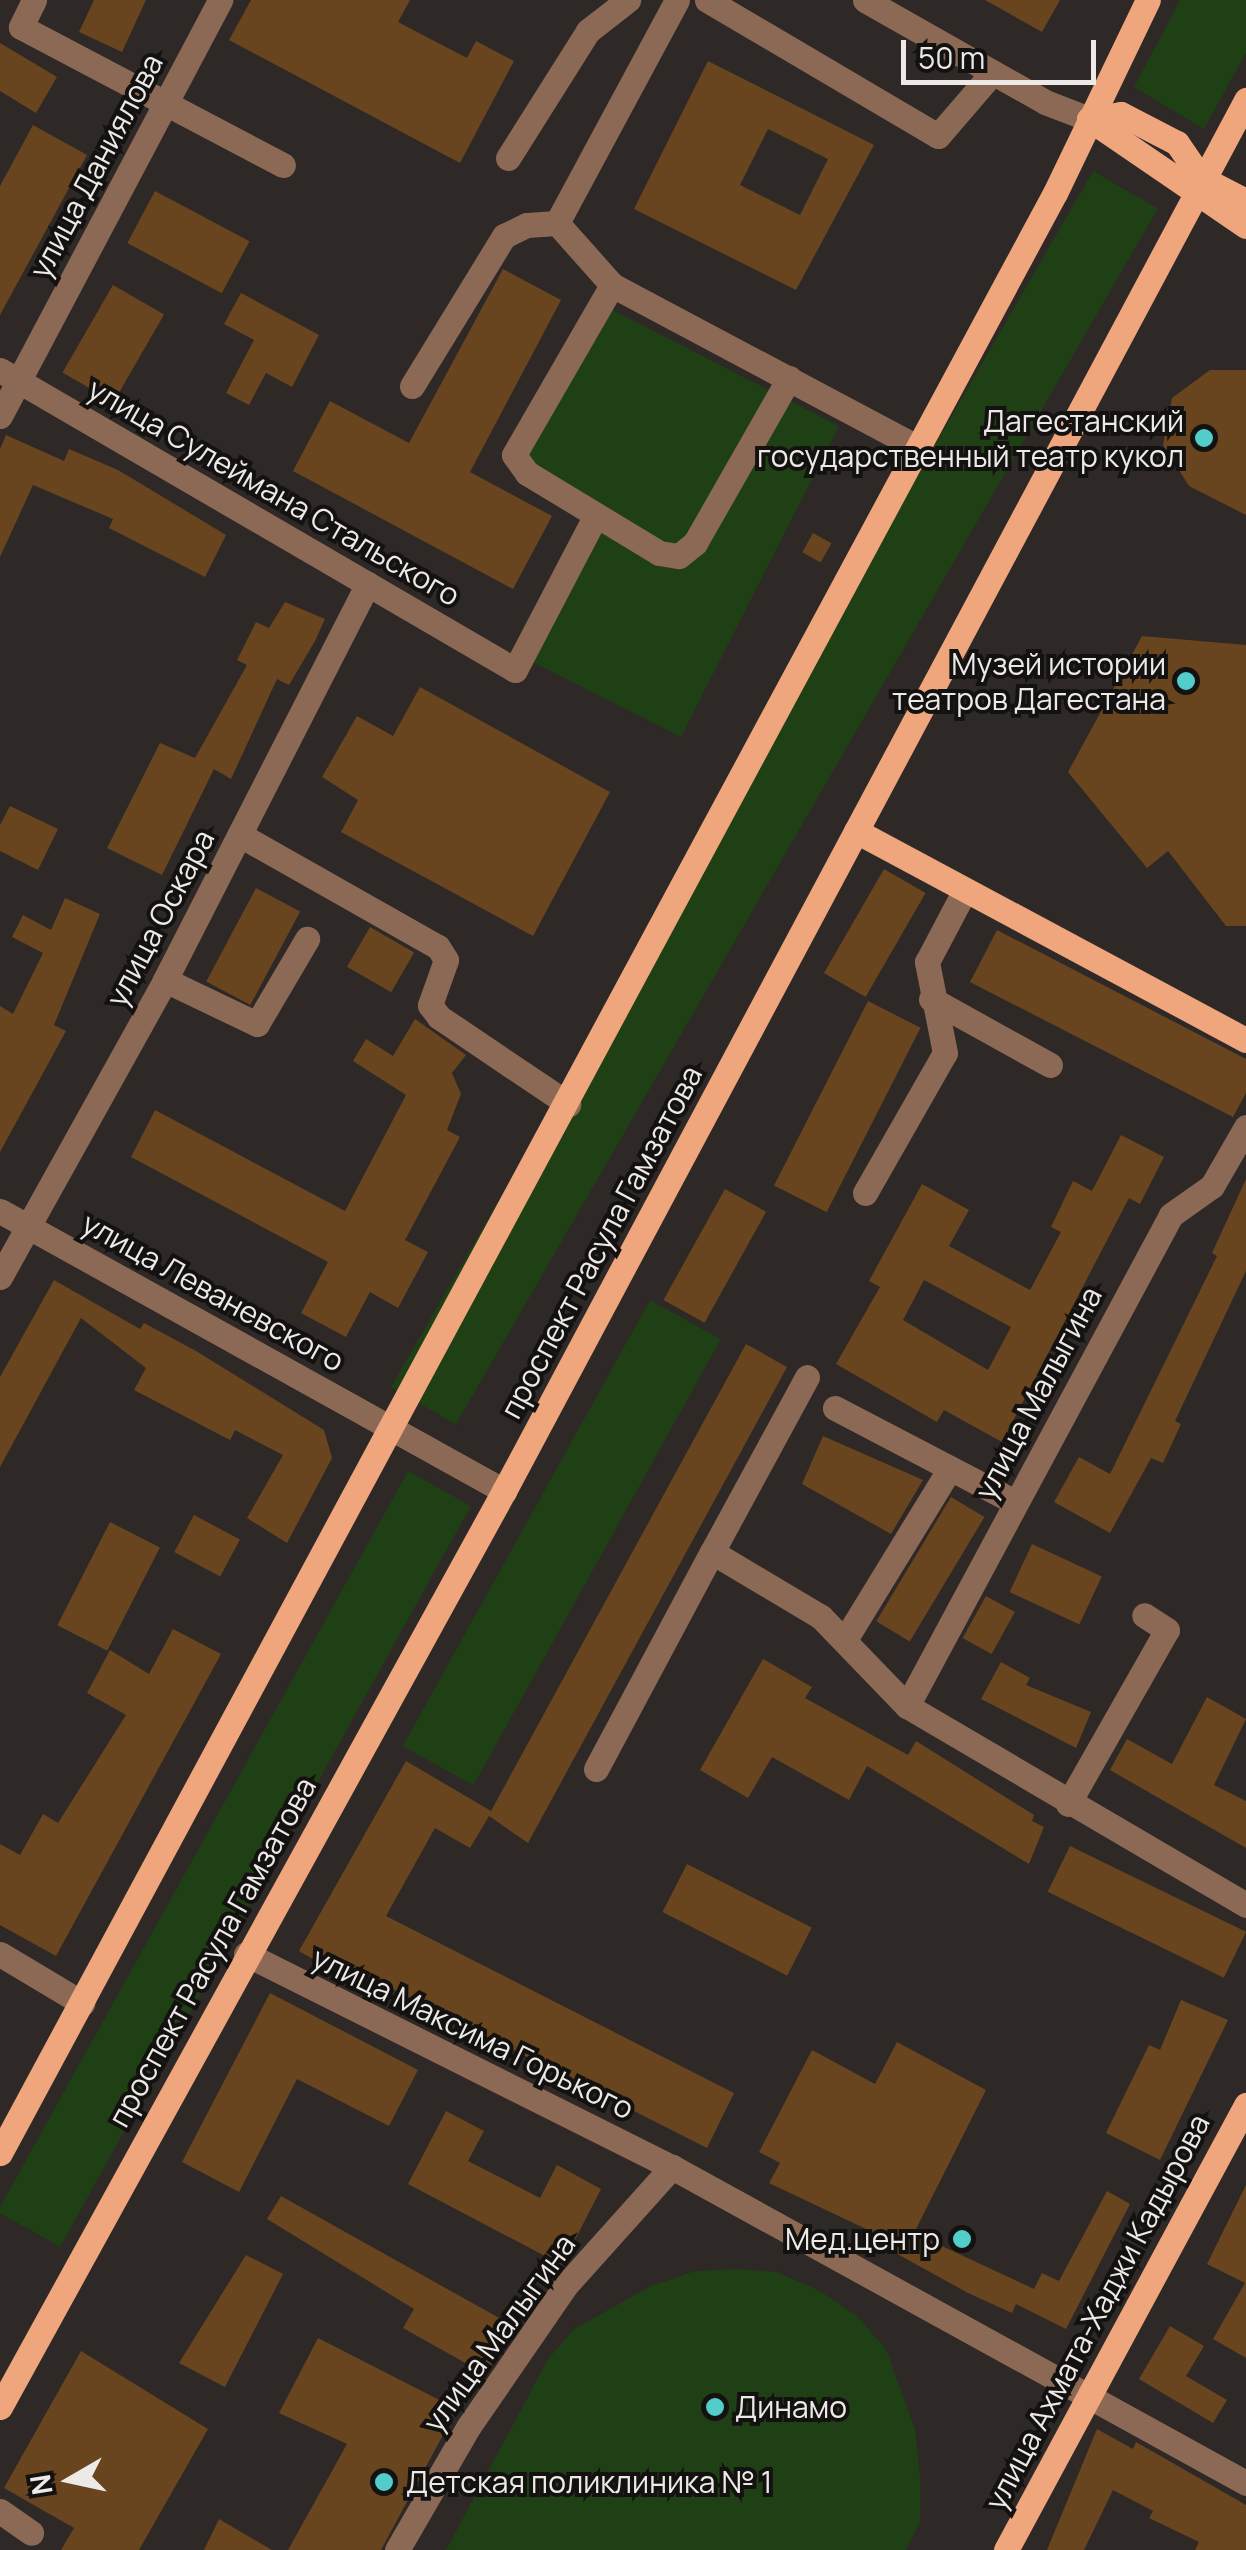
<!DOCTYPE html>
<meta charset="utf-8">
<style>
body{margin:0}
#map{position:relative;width:1246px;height:2550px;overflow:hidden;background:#2e2826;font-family:Manrope,sans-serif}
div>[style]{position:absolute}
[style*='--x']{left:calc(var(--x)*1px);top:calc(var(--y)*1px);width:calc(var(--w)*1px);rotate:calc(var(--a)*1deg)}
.green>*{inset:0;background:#1f3f15;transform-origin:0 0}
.building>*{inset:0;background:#68451e;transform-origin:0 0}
.minor>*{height:25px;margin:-12.5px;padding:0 12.5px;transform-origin:12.5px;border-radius:12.5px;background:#8c6955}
.major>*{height:25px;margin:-12.5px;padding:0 12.5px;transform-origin:12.5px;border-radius:12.5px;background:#efa67d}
.dots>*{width:28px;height:28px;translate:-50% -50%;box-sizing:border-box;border:5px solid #141211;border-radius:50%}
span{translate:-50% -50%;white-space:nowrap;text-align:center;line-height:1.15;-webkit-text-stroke:8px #141211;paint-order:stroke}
.street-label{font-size:30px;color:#ede9e7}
.poi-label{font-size:30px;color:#ede9e7}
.right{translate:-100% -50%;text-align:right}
.left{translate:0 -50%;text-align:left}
.north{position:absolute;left:20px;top:2430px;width:100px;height:100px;-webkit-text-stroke:8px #141211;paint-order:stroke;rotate:261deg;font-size:28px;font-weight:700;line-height:40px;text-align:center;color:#ede9e7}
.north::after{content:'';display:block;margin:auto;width:35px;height:45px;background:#ede9e7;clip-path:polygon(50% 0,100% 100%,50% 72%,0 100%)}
.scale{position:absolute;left:901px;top:40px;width:195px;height:45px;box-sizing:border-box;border:5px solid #ede9e7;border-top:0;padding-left:12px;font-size:30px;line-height:35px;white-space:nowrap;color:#ede9e7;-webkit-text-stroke:8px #141211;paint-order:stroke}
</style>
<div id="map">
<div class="green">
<div style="clip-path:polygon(1180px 0,1246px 0,1246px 53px,1204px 129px,1134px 87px)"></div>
<div style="left:1093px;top:171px;width:75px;height:1404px;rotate:30deg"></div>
<div style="clip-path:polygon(603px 305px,839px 426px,681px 737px,515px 653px,593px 499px,523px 464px)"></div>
<div style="left:650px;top:1300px;width:81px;height:510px;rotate:29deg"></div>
<div style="left:408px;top:1471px;width:72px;height:847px;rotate:29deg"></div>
<div style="clip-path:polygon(735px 2269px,777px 2272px,820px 2291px,857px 2316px,886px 2349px,915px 2429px,920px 2477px,920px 2522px,906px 2550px,446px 2550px,548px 2359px,574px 2329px,651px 2286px,695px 2271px)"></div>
</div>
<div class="building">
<div style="clip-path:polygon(94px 0,146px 0,122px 52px,79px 32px)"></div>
<div style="clip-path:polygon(251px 0,410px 0,398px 22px,467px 58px,476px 41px,514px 61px,460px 163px,229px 40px)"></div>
<div style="clip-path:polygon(985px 0,1060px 0,1042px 32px)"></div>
<div style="clip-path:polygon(0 43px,57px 77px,36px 113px,0 91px)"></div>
<div style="clip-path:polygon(evenodd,708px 61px,874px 145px,796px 290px,634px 209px,708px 61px,768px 129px,828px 159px,800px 215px,740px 185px,768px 129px)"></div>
<div style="clip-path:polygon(33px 125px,87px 155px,0 315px,0 186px)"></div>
<div style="left:155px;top:191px;width:107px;height:59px;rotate:28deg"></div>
<div style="clip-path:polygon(503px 269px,561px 300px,470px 472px,552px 516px,513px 589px,293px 471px,330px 401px,409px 443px)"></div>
<div style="left:113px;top:285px;width:59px;height:101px;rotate:30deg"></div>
<div style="clip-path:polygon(241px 293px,319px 335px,292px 387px,266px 373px,249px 405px,226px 393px,254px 340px,224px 324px)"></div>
<div style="clip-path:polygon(1210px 370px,1246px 370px,1246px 515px,1189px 486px,1163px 445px,1172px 398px)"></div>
<div style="clip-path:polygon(6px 435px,64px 461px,69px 449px,118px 470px,226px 535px,205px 577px,109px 528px,113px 519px,33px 485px,0 557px,0 449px)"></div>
<div style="left:813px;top:533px;width:21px;height:22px;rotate:29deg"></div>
<div style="clip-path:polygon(285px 602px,325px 619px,315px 641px,289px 685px,277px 679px,231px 779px,214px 769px,162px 875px,107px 848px,160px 743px,195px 758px,247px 665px,237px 660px,256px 622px,269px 628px)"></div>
<div style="clip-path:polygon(1142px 636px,1246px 645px,1246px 926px,1226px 926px,1168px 851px,1147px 868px,1068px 772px)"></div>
<div style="clip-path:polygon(420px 687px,610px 792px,533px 936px,341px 832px,358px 800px,322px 777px,357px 716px,393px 736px)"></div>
<div style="clip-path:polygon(10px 806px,58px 829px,38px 870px,0 851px,0 825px)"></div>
<div style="left:884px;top:869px;width:48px;height:120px;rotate:30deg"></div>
<div style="left:256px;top:888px;width:50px;height:106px;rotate:28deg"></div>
<div style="clip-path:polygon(65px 898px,100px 914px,54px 1025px,66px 1031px,0 1152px,0 1006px,13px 1014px,43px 953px,12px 937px,23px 915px,51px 930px)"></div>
<div style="left:370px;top:927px;width:51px;height:46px;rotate:30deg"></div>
<div style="clip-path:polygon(997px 930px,1246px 1059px,1246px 1093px,1233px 1117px,970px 982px)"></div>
<div style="left:868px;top:1001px;width:59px;height:207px;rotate:27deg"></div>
<div style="clip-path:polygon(415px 1019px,466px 1055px,452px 1073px,461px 1094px,447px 1130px,460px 1137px,405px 1240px,428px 1252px,398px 1308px,370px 1292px,346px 1337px,301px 1313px,328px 1262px,131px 1157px,155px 1110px,345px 1211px,406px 1095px,353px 1061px,366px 1039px,393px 1056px)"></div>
<div style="clip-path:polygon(evenodd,1121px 1135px,1164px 1157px,1140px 1204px,1129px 1198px,1002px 1442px,944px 1410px,937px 1422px,836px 1364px,880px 1287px,869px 1281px,922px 1184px,969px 1210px,949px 1246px,1030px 1290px,1061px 1232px,1051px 1227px,1073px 1181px,1092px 1191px,1121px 1135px,924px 1280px,1011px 1327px,988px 1370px,903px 1320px,924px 1280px)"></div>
<div style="clip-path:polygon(1246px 1179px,1246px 1271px,1175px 1421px,1181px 1424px,1163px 1463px,1151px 1458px,1110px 1533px,1054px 1502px,1079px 1457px,1110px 1474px,1217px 1256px,1212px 1253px)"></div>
<div style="left:725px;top:1189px;width:47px;height:127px;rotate:29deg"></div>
<div style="clip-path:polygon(54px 1280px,140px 1329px,144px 1323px,196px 1351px,324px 1430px,332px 1458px,287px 1543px,247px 1518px,283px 1455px,235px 1430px,230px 1440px,134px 1390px,146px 1368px,81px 1318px,0 1467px,0 1377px)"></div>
<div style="clip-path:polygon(746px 1344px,787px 1367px,528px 1843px,489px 1816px,470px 1848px,435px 1828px,386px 1916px,734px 2093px,707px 2148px,355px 1970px,349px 1980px,299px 1951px,406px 1761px,491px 1811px)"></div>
<div style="clip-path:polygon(823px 1436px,923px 1480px,891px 1534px,802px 1484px)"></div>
<div style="left:951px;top:1497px;width:39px;height:145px;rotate:31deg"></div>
<div style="left:194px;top:1515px;width:52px;height:42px;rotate:28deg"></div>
<div style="left:110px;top:1522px;width:56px;height:116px;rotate:27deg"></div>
<div style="left:1032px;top:1544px;width:77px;height:53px;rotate:25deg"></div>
<div style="left:986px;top:1596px;width:33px;height:48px;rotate:29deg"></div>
<div style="clip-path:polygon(173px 1629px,221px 1654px,56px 1956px,0 1925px,0 1844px,20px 1855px,43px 1814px,58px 1823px,126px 1715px,87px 1693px,110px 1650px,149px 1674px)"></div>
<div style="clip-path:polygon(763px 1659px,812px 1687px,805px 1698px,908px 1755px,916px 1741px,1034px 1815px,1032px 1821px,1044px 1827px,1029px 1864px,867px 1766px,849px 1800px,772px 1757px,748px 1798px,700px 1770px)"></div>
<div style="clip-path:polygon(1001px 1662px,1030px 1678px,1026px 1685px,1091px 1712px,1076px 1748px,981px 1699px)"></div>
<div style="clip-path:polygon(1207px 1697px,1246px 1719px,1214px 1785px,1246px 1801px,1246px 1848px,1110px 1770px,1127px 1739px,1172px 1764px)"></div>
<div style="left:1070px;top:1846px;width:196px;height:51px;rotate:26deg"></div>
<div style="left:687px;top:1864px;width:140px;height:54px;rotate:27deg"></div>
<div style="clip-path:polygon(270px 1993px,418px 2070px,389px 2126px,297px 2079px,239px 2192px,182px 2162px)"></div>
<div style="clip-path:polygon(1181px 2000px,1228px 2020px,1160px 2160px,1106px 2133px,1149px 2045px,1160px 2050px)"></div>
<div style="clip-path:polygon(897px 2042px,986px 2090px,914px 2233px,1034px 2289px,1042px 2273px,1059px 2281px,1107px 2191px,1130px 2204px,1066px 2329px,1016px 2304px,1012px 2313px,968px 2293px,863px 2235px,866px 2229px,769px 2183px,780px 2163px,759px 2152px,812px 2050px,875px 2084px)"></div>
<div style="clip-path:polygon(446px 2111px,484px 2131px,468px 2161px,540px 2198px,557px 2165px,601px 2189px,562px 2265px,408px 2184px)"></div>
<div style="clip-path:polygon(1246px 2185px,1246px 2358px,1213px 2339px,1245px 2283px,1207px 2264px)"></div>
<div style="clip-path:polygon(281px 2196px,517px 2328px,485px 2374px,403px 2328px,414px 2309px,267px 2219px)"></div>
<div style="clip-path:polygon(246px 2255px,283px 2274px,225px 2387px,179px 2363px)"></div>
<div style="clip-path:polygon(1170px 2326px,1204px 2346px,1186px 2376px,1227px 2400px,1213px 2423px,1139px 2379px)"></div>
<div style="clip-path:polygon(318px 2338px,457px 2409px,381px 2550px,288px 2550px,347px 2444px,279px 2413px)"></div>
<div style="clip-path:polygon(81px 2351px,208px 2429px,139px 2550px,61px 2550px,74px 2528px,4px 2488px)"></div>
<div style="clip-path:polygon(1097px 2429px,1133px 2449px,1136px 2442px,1246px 2505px,1246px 2550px,1195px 2550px,1199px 2542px,1149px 2518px,1153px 2511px,1113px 2490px,1084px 2550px,1047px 2550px)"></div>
<div style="clip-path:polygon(219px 2519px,272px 2550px,204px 2550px)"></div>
</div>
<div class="minor">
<div style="--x:34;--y:0;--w:30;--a:116"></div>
<div style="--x:21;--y:27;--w:296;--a:27.8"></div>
<div style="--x:677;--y:0;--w:253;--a:118.3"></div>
<div style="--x:557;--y:223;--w:83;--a:48.4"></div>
<div style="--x:612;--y:285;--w:196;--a:120"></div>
<div style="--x:514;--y:455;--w:22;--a:54"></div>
<div style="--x:527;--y:473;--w:154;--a:31.2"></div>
<div style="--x:659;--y:553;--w:20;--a:9"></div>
<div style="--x:679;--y:556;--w:21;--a:-39"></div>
<div style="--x:695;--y:543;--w:190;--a:-60.3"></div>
<div style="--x:707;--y:0;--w:268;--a:30.5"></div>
<div style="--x:938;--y:136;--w:84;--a:-49.3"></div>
<div style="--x:865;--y:0;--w:207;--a:29.5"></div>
<div style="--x:1045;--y:102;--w:47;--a:21.1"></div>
<div style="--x:508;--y:158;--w:150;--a:-57.8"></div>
<div style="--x:588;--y:31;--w:51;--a:-37.8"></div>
<div style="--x:612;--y:285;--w:348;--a:28"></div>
<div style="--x:0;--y:370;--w:596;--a:30.22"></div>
<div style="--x:515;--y:670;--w:175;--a:-62.4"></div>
<div style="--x:412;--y:386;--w:176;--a:-58.5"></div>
<div style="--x:504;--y:236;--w:25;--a:-26"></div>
<div style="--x:527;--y:225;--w:30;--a:-4"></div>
<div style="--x:0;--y:416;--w:471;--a:-62.1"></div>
<div style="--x:240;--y:835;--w:227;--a:29.5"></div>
<div style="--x:438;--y:947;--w:15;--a:58"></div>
<div style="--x:446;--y:960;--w:48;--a:109.6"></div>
<div style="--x:430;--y:1005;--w:15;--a:53"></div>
<div style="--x:439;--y:1017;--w:156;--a:34"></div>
<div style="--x:165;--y:980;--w:102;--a:25.6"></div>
<div style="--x:257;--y:1024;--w:99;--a:-59.5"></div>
<div style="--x:931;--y:999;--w:136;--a:29"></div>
<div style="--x:865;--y:1193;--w:161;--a:-60.3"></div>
<div style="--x:945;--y:1053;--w:93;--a:-101.2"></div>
<div style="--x:927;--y:962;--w:81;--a:-62.2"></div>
<div style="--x:0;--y:1211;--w:577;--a:29.05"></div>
<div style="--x:0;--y:1277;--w:340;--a:-60.9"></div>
<div style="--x:165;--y:980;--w:445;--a:-62.9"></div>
<div style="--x:835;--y:1408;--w:203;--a:27.6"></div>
<div style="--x:712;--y:1552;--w:199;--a:-61.5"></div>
<div style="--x:846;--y:1638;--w:199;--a:-58.5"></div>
<div style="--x:907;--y:1706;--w:557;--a:-61.73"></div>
<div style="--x:1171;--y:1215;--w:50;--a:-35.3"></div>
<div style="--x:1212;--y:1186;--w:68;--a:-60"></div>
<div style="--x:596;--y:1769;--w:246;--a:-61.9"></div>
<div style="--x:712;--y:1552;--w:127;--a:30.8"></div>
<div style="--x:821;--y:1617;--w:124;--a:46"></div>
<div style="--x:907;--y:1706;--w:393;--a:30.4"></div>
<div style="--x:1068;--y:1804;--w:200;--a:-60.4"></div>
<div style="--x:1167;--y:1630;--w:27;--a:-147"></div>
<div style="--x:0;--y:1954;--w:96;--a:30.9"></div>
<div style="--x:246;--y:1954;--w:476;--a:26.6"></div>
<div style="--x:672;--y:2167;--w:655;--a:28.83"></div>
<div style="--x:0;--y:2511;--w:38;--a:35"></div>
<div style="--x:397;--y:2550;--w:143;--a:-59.9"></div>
<div style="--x:469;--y:2426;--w:171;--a:-55.5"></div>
<div style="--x:566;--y:2285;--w:159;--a:-48.1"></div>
</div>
<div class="major">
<div style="--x:1089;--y:119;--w:190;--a:34.3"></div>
<div style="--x:1089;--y:119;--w:32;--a:-9"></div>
<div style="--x:1121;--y:114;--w:63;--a:27.4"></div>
<div style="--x:1177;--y:143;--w:42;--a:55.6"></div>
<div style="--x:1201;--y:178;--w:51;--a:27.1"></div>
<div style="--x:856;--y:831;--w:442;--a:28.2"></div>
<div style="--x:0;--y:2153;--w:2226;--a:-61.71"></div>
<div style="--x:1055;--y:193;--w:214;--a:-64.3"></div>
<div style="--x:0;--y:2407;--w:1046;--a:-61.18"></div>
<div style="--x:504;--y:1491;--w:1577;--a:-61.92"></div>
<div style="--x:1006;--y:2550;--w:506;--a:-61.66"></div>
</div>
<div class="dots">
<div style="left:1204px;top:438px;background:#53cdc9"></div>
<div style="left:1186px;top:681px;background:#53cdc9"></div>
<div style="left:962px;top:2239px;background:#53cdc9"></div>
<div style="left:715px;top:2407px;background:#53cdc9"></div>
<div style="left:384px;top:2482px;background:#53cdc9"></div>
</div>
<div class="street-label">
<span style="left:96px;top:166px;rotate:-62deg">улица Даниялова</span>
<span style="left:274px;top:492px;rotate:30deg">улица Сулеймана Стальского</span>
<span style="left:160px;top:918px;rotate:-62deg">улица Оскара</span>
<span style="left:601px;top:1242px;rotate:-62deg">проспект Расула Гамзатова</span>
<span style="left:213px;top:1292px;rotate:29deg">улица Леваневского</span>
<span style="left:1038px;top:1393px;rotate:-62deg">улица Малыгина</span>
<span style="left:212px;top:1952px;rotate:-61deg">проспект Расула Гамзатова</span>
<span style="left:473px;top:2033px;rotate:26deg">улица Максима Горького</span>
<span style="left:1097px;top:2312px;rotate:-62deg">улица Ахмата-Хаджи Кадырова</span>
<span style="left:499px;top:2333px;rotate:-54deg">улица Малыгина</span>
</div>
<div class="poi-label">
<span class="right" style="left:1184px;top:438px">Дагестанский<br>государственный театр кукол</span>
<span class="right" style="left:1166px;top:681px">Музей истории<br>театров Дагестана</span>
<span class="right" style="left:940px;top:2239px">Мед.центр</span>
<span class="left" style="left:735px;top:2407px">Динамо</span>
<span class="left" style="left:406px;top:2482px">Детская поликлиника № 1</span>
</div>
<div class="north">N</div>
<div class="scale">50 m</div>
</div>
